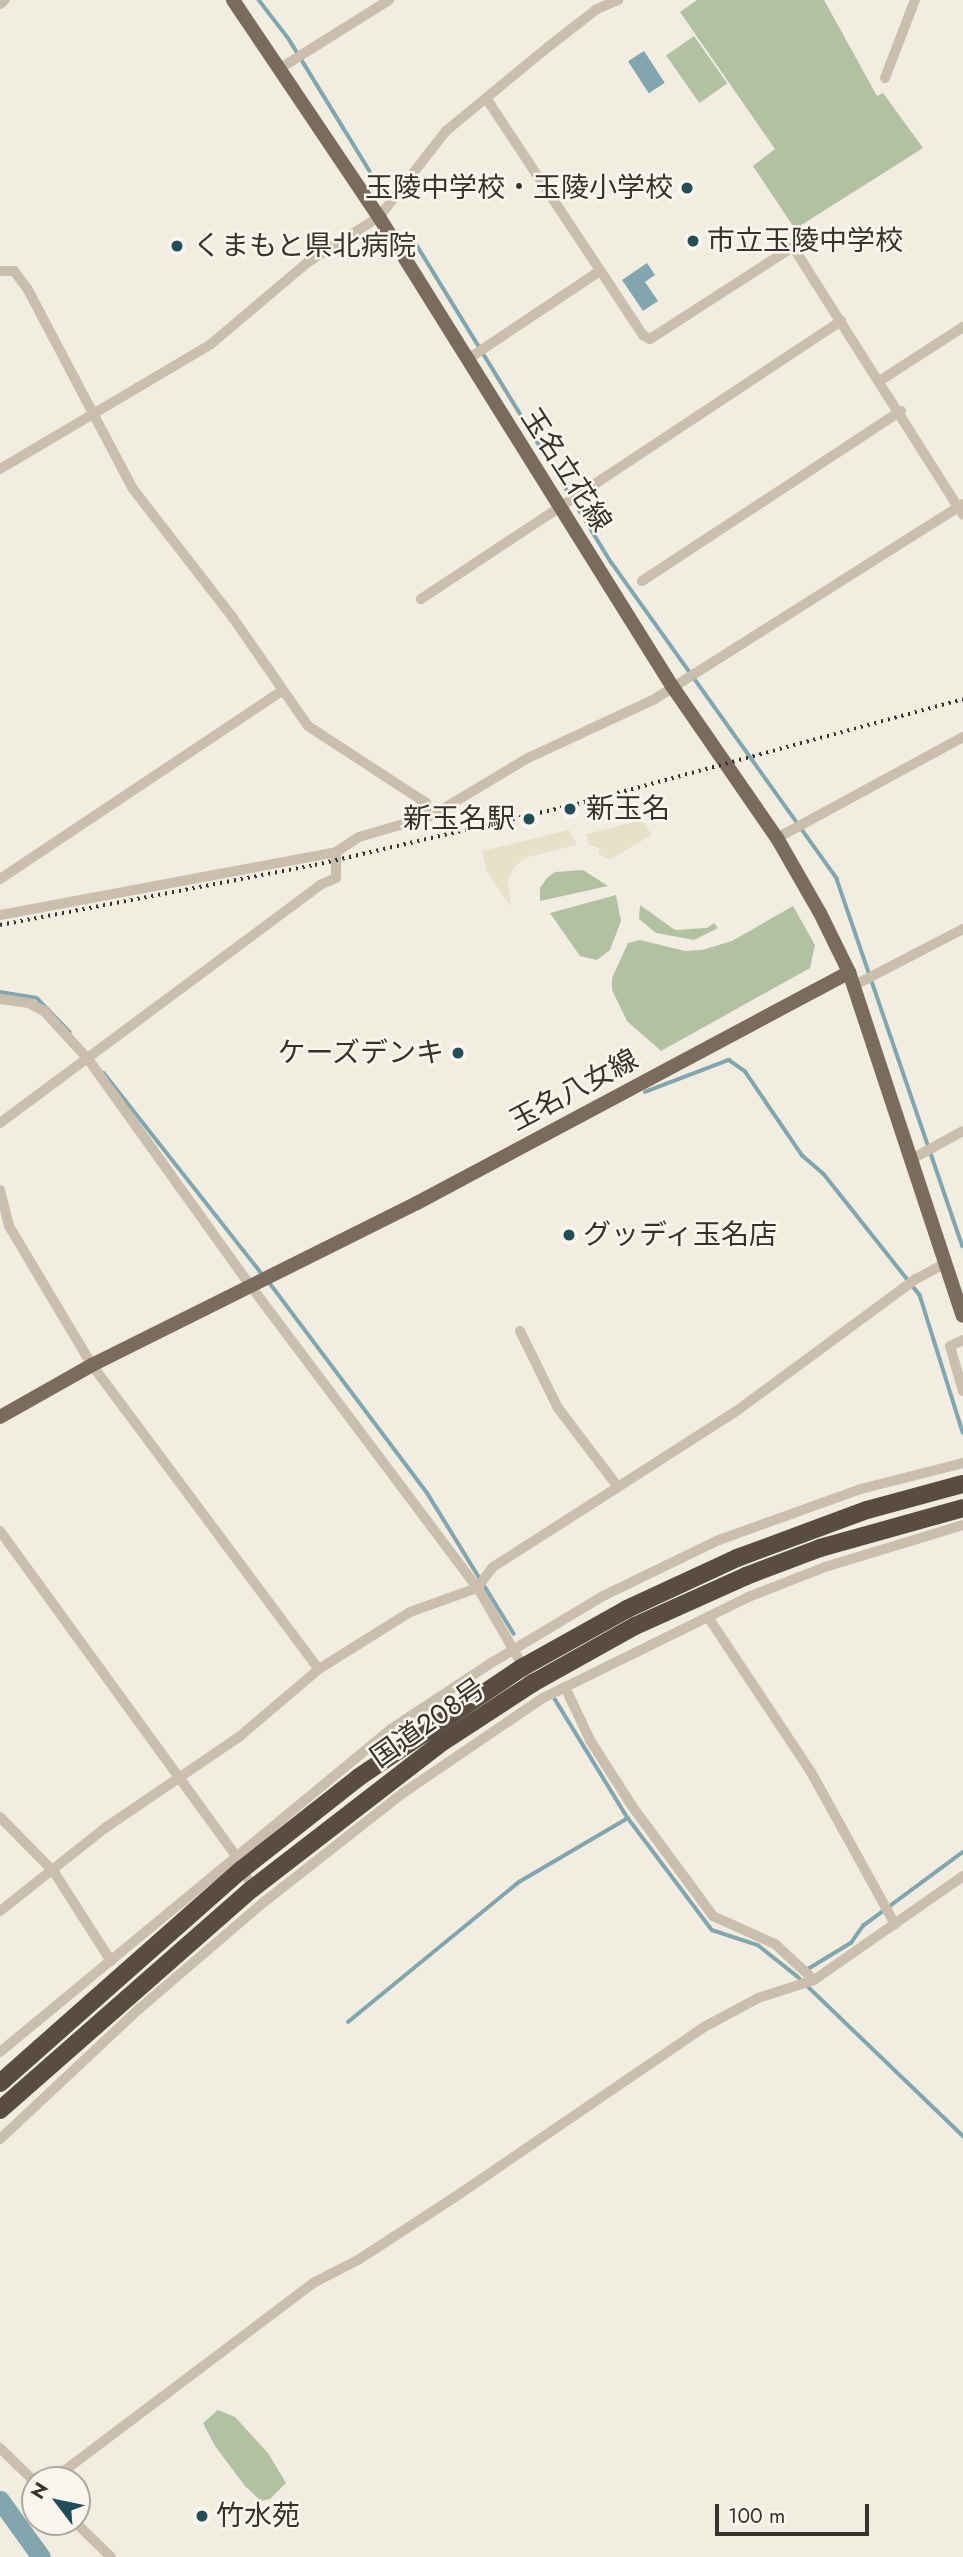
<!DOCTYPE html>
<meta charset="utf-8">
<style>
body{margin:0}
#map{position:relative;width:963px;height:2557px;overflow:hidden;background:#f2ede1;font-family:Jost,"Noto Sans JP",sans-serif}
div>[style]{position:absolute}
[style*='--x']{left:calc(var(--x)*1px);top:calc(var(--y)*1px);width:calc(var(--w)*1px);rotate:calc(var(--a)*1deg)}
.green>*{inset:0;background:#b2c1a1;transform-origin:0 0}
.plaza>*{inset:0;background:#e9e0c9}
.water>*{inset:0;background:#81a6ae;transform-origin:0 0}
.stream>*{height:3.5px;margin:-1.75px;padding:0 1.75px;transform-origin:1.75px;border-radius:1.75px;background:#81a6ae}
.river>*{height:19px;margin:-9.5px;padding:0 9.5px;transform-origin:9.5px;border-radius:9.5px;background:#81a6ae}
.minor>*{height:10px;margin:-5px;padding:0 5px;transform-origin:5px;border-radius:5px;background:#cabead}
.major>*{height:14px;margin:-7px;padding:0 7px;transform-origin:7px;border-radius:7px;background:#7a6b5d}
.highway>*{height:18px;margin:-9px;padding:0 9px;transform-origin:9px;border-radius:9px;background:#594d43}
.rail>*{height:3.5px;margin-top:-1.75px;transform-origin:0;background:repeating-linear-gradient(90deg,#39312b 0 2px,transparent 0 7px)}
.dots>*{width:19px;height:19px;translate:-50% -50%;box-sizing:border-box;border:4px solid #faf6ed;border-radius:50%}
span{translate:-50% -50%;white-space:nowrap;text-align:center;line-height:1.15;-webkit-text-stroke:5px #faf6ed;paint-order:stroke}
.poi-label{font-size:28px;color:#39312b}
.right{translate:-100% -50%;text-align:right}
.left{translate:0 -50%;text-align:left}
.street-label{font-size:28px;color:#39312b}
.north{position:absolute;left:21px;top:2466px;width:70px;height:70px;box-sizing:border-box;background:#faf6ed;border:2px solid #ada79f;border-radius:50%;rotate:302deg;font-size:19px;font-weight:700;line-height:28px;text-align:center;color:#39312b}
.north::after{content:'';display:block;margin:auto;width:24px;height:32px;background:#224e59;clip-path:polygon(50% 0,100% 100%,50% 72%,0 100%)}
.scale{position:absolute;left:715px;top:2504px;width:154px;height:32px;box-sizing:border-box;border:4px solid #39312b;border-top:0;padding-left:9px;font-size:21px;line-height:24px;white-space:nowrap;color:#39312b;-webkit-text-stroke:5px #faf6ed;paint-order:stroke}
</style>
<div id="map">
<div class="green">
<div style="clip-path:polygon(697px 0,824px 0,877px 96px,883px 93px,923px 148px,795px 229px,753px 166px,775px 149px,680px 12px)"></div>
<div style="left:694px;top:36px;width:58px;height:34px;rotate:55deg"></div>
<div style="clip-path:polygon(583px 870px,608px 886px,540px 901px,540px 888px,547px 878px,555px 872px)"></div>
<div style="clip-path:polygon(616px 895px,621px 921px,610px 950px,597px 960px,580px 956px,550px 913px)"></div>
<div style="clip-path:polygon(640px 905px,675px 930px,707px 928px,714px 923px,718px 928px,694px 940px,656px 933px,639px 919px)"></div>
<div style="clip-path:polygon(793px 906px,815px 945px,810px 968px,661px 1051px,627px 1021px,612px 990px,612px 978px,628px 943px,640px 940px,685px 951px,702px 950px,732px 941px)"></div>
<div style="clip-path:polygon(218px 2410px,235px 2417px,268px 2453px,286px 2483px,270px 2499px,261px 2501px,245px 2486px,215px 2446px,203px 2423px)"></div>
</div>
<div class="plaza">
<div style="clip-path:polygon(642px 820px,652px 835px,609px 860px,598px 853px,599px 848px,589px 845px,586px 834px)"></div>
<div style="clip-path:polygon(569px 830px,577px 845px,525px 858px,513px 868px,508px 883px,511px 907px,487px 872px,482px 851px)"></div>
</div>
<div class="water">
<div style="left:644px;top:51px;width:38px;height:19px;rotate:57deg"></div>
<div style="clip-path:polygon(647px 263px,655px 275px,645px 282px,658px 301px,643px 311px,622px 280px)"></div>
</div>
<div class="stream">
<div style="--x:259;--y:0;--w:49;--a:52.4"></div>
<div style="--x:289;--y:39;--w:155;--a:58.5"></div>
<div style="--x:415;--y:242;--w:377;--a:58.5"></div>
<div style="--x:612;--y:563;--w:388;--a:54.5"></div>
<div style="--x:837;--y:879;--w:388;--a:71.1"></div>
<div style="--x:0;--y:992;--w:37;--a:9"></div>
<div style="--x:37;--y:998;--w:47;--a:45.9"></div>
<div style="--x:104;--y:1073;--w:258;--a:51.8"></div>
<div style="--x:645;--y:1092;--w:90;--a:-20.9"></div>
<div style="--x:729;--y:1060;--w:19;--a:35"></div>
<div style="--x:745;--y:1071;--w:102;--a:55.8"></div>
<div style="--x:802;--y:1155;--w:29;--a:41"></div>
<div style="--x:824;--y:1174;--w:154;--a:51.6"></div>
<div style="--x:920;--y:1295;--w:144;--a:72.6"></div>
<div style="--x:269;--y:1282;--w:265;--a:53.1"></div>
<div style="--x:428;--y:1494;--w:164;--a:58.4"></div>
<div style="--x:555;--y:1699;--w:140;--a:58.5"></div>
<div style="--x:628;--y:1818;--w:140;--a:53.1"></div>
<div style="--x:712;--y:1930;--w:48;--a:18.1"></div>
<div style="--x:758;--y:1945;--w:50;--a:38.5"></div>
<div style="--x:797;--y:1976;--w:231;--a:43.9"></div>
<div style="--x:808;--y:1969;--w:50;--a:-31.2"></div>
<div style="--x:851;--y:1943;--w:21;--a:-55"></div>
<div style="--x:863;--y:1926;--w:124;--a:-36.5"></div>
<div style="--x:348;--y:2022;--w:221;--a:-39.3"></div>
<div style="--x:519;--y:1882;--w:126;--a:-30.4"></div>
</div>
<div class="river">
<div style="--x:0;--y:2500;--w:70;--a:54.3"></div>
</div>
<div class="minor">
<div style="--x:0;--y:4;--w:6;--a:-39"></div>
<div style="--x:279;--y:69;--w:130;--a:-32.1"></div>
<div style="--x:885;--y:78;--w:84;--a:-69"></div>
<div style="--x:488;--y:101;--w:281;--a:56.5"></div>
<div style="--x:643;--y:335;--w:8;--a:30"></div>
<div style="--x:650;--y:339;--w:170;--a:-32.8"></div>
<div style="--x:793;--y:247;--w:317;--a:57.6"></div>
<div style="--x:0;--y:271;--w:14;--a:0"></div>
<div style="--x:14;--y:271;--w:21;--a:53"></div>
<div style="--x:27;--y:288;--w:227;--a:62.2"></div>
<div style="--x:133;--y:489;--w:163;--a:52.2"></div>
<div style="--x:233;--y:618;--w:131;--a:55.2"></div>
<div style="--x:308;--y:726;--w:141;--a:33.1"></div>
<div style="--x:426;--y:803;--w:14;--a:69"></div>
<div style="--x:468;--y:359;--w:159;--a:-33.7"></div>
<div style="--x:881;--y:380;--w:98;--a:-32.9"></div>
<div style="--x:0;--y:469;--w:245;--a:-30.6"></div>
<div style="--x:211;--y:344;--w:127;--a:-40.2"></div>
<div style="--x:308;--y:262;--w:84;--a:-32.4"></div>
<div style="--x:379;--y:217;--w:109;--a:-52.1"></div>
<div style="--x:446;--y:131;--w:132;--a:-39.5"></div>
<div style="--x:548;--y:47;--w:62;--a:-37.8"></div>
<div style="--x:597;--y:9;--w:23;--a:-23"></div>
<div style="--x:642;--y:581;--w:310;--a:-33.3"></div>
<div style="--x:421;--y:599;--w:504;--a:-33.5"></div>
<div style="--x:777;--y:838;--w:212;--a:-28.5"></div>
<div style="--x:0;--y:879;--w:339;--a:-33.7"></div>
<div style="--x:0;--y:915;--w:342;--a:-10.6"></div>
<div style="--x:336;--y:852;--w:27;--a:-33"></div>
<div style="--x:359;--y:837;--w:75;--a:-16.3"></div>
<div style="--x:431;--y:816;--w:113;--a:-30.9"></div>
<div style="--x:528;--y:758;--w:138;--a:-24.9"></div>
<div style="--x:653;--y:700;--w:367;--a:-32.3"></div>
<div style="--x:853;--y:986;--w:124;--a:-27.4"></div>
<div style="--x:0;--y:999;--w:29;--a:8"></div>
<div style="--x:29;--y:1003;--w:17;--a:28"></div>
<div style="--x:44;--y:1011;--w:65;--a:47.5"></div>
<div style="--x:88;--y:1059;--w:278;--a:54.4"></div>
<div style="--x:250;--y:1285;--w:381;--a:53.1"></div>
<div style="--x:479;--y:1590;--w:112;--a:60"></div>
<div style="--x:0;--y:1123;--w:399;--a:-36.6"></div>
<div style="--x:320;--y:885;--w:17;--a:-24"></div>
<div style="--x:336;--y:878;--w:26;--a:-90"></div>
<div style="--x:910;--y:1160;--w:60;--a:-28.7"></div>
<div style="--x:0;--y:1190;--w:37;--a:76"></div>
<div style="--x:9;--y:1226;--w:162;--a:59.2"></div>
<div style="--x:92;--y:1365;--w:379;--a:53.3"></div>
<div style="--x:963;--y:1340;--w:14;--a:155"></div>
<div style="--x:950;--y:1346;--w:47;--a:73.9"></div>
<div style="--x:618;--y:1487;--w:143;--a:-32.7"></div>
<div style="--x:738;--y:1410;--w:221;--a:-36.4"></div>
<div style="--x:916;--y:1279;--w:34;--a:-28"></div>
<div style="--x:0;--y:1531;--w:400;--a:54"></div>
<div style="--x:235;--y:1855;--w:42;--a:61.6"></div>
<div style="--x:708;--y:1617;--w:186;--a:56.4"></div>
<div style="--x:811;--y:1772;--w:174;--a:61.1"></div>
<div style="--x:565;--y:1687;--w:59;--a:64.7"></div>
<div style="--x:590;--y:1740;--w:78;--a:57.5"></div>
<div style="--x:632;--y:1806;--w:137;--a:53.6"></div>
<div style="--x:713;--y:1916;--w:68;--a:24.3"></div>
<div style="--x:775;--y:1944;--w:53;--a:42.7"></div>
<div style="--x:0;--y:1817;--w:77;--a:45.5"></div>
<div style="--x:54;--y:1872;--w:106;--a:57.4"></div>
<div style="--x:0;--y:1911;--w:134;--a:-38.3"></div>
<div style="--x:105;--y:1828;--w:162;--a:-34.2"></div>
<div style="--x:239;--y:1737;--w:105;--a:-40.4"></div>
<div style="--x:319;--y:1669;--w:107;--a:-32.1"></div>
<div style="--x:410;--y:1612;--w:71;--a:-19.7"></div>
<div style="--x:477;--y:1588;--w:26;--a:-53"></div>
<div style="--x:493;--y:1567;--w:148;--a:-32.6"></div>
<div style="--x:618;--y:1487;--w:99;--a:-127.2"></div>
<div style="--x:558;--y:1408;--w:86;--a:-116.3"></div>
<div style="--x:0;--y:2052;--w:507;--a:-39.56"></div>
<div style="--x:391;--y:1729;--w:120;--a:-33.4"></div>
<div style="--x:491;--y:1663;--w:131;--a:-30.9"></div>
<div style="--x:603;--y:1596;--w:129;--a:-25.8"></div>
<div style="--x:719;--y:1540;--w:151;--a:-19.8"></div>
<div style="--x:861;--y:1489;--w:105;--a:-14.3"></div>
<div style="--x:0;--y:2139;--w:190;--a:-43.1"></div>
<div style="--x:139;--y:2009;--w:165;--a:-40.6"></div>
<div style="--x:264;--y:1902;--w:177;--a:-38.1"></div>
<div style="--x:403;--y:1793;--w:169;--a:-34.2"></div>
<div style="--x:543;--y:1698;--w:229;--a:-26.2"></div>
<div style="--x:748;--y:1597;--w:83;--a:-21.3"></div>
<div style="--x:825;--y:1567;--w:144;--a:-16.9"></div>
<div style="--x:0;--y:2448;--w:49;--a:44.2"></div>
<div style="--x:52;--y:2480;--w:329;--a:-37"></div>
<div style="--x:315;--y:2282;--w:48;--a:-27.1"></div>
<div style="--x:358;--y:2260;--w:112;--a:-33"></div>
<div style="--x:452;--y:2199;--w:307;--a:-34.3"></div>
<div style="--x:706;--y:2026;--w:59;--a:-28.3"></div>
<div style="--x:758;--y:1998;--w:59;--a:-17.8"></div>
<div style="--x:814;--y:1980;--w:182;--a:-34.9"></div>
<div style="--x:75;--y:2522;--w:50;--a:44.2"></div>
</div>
<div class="major">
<div style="--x:233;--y:0;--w:262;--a:56.1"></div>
<div style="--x:379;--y:217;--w:553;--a:58.01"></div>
<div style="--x:672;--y:686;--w:185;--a:55.4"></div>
<div style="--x:777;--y:838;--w:86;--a:60.2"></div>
<div style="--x:820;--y:913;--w:66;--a:63.8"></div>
<div style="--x:849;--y:972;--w:362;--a:71.7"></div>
<div style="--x:0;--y:1417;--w:106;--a:-29.5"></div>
<div style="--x:92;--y:1365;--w:363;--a:-26.5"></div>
<div style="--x:417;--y:1203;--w:490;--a:-28.1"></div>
</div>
<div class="highway">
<div style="--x:0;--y:2083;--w:322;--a:-41.5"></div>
<div style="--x:241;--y:1870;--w:150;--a:-38.2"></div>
<div style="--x:359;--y:1777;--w:197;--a:-33.9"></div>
<div style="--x:523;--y:1667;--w:119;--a:-29.1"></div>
<div style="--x:627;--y:1609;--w:121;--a:-24.9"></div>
<div style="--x:737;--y:1558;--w:139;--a:-20.3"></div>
<div style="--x:867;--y:1510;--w:99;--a:-15.2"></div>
<div style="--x:0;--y:2110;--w:335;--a:-41.3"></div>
<div style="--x:252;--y:1889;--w:235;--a:-37.7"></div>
<div style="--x:438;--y:1745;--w:113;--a:-33.1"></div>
<div style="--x:533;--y:1683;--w:117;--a:-29.2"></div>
<div style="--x:635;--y:1626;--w:122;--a:-24.2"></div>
<div style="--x:746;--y:1576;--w:79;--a:-20.7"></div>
<div style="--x:820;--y:1548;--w:148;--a:-15.6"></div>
</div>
<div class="rail">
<div style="--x:0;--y:925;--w:321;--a:-10.8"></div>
<div style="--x:315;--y:865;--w:269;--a:-13.1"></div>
<div style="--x:577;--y:804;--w:400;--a:-15.2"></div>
</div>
<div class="dots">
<div style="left:687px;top:188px;background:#224e59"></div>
<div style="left:693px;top:241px;background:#224e59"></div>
<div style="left:177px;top:246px;background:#224e59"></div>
<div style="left:570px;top:809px;background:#224e59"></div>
<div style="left:529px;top:819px;background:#224e59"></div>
<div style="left:458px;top:1053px;background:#224e59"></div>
<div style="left:569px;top:1235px;background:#224e59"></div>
<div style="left:202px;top:2516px;background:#224e59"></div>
</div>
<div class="poi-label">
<span class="right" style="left:673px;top:188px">玉陵中学校・玉陵小学校</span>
<span class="left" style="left:707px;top:241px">市立玉陵中学校</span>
<span class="left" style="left:193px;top:246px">くまもと県北病院</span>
<span class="left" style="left:586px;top:809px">新玉名</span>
<span class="right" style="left:515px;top:819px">新玉名駅</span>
<span class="right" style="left:444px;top:1053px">ケーズデンキ</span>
<span class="left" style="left:583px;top:1235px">グッディ玉名店</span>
<span class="left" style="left:216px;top:2516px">竹水苑</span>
</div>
<div class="street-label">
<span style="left:566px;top:470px;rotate:57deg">玉名立花線</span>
<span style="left:574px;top:1090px;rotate:-28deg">玉名八女線</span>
<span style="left:428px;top:1723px;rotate:-35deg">国道208号</span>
</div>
<div class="north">N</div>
<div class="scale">100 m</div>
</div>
